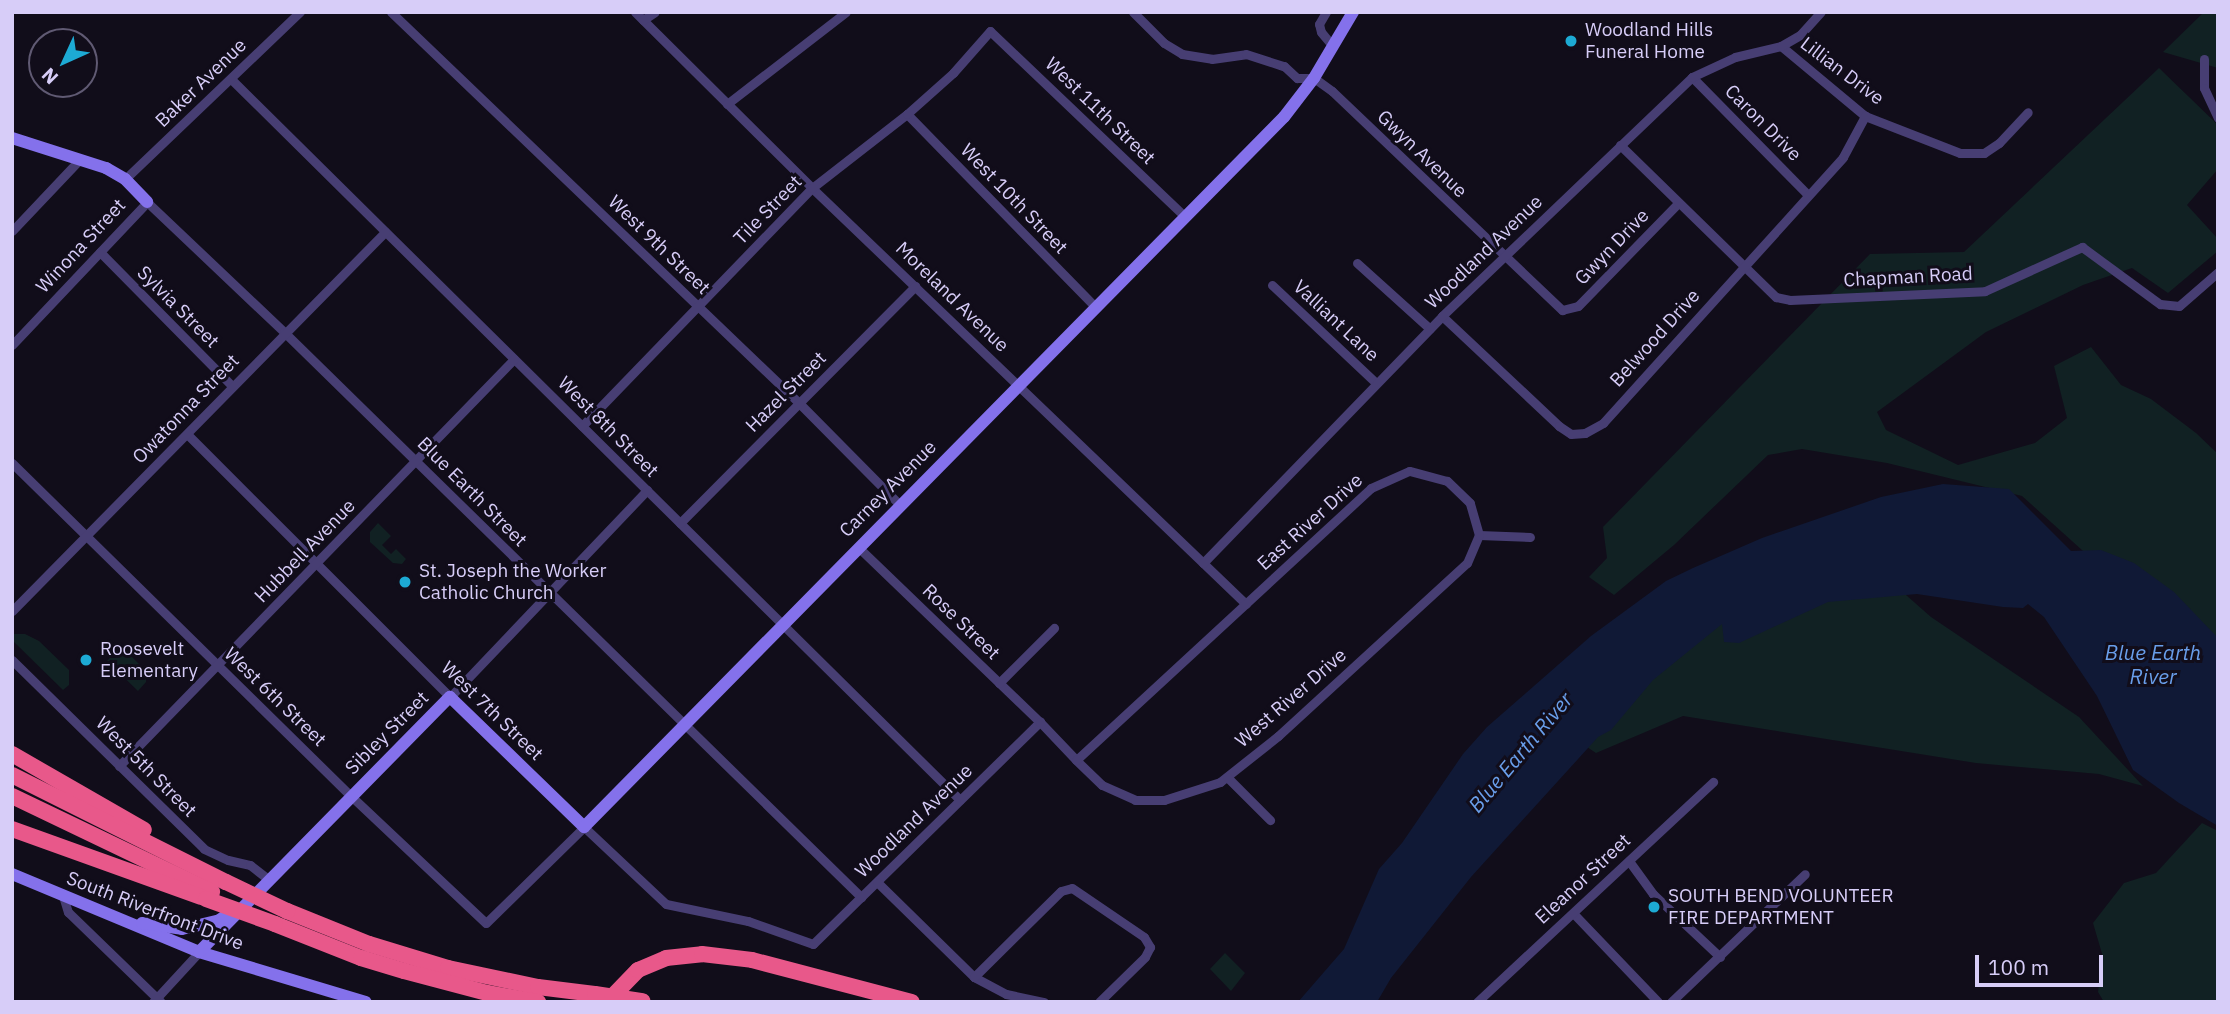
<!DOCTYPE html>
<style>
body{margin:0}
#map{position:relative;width:2230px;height:1014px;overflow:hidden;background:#110d1a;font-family:"IBM Plex Sans",sans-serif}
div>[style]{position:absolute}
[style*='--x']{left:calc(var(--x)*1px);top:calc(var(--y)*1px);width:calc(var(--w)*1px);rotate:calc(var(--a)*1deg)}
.green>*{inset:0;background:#112123}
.water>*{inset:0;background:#101936}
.street>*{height:9px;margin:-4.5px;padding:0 4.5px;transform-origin:4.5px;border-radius:4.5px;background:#473e73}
.secondary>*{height:12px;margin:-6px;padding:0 6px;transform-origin:6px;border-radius:6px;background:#8471eb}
.highway>*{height:16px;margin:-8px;padding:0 8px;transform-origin:8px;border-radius:8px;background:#e8588a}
.highway-bridge>*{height:16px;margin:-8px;padding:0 8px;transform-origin:8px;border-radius:8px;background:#e8588a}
.dots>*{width:19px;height:19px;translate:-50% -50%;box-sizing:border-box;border:4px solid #110d1a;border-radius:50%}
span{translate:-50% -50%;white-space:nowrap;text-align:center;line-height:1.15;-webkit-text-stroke:6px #110d1a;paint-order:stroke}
.poi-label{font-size:19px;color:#d7cdf8}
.left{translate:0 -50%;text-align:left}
.street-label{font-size:19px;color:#d7cdf8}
.water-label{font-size:21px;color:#699eea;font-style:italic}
.frame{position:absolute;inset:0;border:14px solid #d7cdf8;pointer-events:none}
.north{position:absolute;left:28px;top:28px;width:70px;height:70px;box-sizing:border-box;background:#110d1a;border:2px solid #605a73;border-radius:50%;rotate:225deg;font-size:19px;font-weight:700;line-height:28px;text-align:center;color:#d7cdf8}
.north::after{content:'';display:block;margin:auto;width:24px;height:32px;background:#1daad4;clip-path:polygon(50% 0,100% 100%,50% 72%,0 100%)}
.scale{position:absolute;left:1975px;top:955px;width:128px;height:32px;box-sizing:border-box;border:4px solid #d7cdf8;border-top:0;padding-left:9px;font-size:21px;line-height:24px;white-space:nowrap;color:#d7cdf8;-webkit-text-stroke:5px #110d1a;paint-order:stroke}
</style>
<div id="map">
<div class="green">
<div style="clip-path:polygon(2204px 12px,2218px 12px,2218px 68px,2163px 52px)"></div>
<div style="clip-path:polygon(2159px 68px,2218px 125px,2218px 169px,2187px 205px,2218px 239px,2218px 251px,2168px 293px,2132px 268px,2083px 285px,1986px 332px,1877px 412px,1886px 430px,1958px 465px,2035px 443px,2067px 418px,2054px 366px,2091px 347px,2121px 385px,2151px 399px,2196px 433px,2218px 454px,2218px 701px,2133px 596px,2022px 496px,1887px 463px,1802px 449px,1768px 455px,1674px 545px,1614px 595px,1589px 577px,1607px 558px,1603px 527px,1870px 254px,1964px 252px)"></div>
<div style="clip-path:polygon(378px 523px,391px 536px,382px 545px,391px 554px,396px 549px,406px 559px,402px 564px,393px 563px,370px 542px,370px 532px)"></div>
<div style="clip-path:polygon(1881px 573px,1931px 617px,2079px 717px,2143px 786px,2099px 774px,1976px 763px,1683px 716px,1596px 753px,1575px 739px,1691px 624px)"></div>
<div style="clip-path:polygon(12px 634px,25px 634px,39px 641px,69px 670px,69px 685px,63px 690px,12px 640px)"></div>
<div style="clip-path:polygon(121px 646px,146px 671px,146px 682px,138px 691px,107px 661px)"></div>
<div style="clip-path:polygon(2202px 823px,2218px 831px,2218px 1002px,2104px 1002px,2098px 992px,2103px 957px,2093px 923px,2124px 883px,2156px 873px)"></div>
<div style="clip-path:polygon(1225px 953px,1245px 973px,1231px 991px,1210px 969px)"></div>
</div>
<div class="water">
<div style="clip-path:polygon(1943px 484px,2009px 489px,2071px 551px,2101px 550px,2134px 563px,2174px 592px,2218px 638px,2218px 826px,2179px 803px,2133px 770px,2097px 696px,2044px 617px,2028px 604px,2023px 608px,2003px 607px,1917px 594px,1828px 602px,1739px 643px,1724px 642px,1722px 624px,1653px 680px,1611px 730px,1598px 737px,1471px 877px,1391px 978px,1377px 1002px,1298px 1002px,1344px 949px,1379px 869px,1402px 843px,1463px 754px,1487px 727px,1591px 636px,1666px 581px,1693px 568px,1762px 538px,1881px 497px)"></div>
</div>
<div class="street">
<div style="--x:391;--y:12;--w:567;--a:43.78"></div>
<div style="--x:800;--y:404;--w:142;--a:45.3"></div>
<div style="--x:635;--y:12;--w:250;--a:44.8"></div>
<div style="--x:812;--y:188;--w:601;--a:43.79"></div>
<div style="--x:1133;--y:12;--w:44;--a:45"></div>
<div style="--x:1164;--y:43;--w:21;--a:31"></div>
<div style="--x:1182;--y:54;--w:30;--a:9"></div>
<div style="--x:1212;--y:59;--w:34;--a:-8"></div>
<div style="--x:1246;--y:54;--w:40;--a:18"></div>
<div style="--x:1284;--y:66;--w:18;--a:43"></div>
<div style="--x:1297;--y:78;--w:17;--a:0"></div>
<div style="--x:1314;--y:78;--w:22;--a:36"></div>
<div style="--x:1332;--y:91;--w:318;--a:43.6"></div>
<div style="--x:1562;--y:310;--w:16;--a:-14"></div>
<div style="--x:1578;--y:306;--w:144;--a:-45.8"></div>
<div style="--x:1326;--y:12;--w:14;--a:120"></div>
<div style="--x:1319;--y:24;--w:8;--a:76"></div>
<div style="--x:1321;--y:32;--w:17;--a:50"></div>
<div style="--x:643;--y:20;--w:14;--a:-34"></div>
<div style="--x:1781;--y:46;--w:109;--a:39.8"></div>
<div style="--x:1865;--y:116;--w:102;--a:21.3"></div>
<div style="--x:1960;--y:153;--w:24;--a:0"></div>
<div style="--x:1984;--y:153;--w:18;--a:-34"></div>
<div style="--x:1999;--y:143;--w:42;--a:-46.9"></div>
<div style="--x:2204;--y:59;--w:29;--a:90"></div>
<div style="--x:2204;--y:88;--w:33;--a:65"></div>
<div style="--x:1692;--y:77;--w:165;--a:45.5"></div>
<div style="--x:231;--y:79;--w:1025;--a:44.68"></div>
<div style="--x:727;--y:104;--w:150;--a:-37.7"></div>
<div style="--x:907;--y:114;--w:271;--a:45.7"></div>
<div style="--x:1620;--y:145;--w:218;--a:44.3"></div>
<div style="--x:1776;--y:297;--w:14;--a:12"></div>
<div style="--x:1790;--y:300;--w:195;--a:-2.6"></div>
<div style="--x:1985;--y:291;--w:107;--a:-24.4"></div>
<div style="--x:2082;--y:247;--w:97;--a:36.2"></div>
<div style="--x:2160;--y:304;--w:19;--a:6"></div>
<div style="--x:2179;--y:306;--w:52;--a:-41.1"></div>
<div style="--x:125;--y:179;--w:242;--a:-43.7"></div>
<div style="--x:12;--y:231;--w:99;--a:-46.6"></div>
<div style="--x:100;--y:252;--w:188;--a:45.4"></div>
<div style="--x:1357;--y:263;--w:98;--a:42.1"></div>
<div style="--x:1272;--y:285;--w:143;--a:43.3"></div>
<div style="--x:1442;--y:316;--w:161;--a:43.2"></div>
<div style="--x:1559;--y:426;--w:14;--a:34"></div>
<div style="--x:1571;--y:434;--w:14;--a:-4"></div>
<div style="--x:1585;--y:433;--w:21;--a:-29"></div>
<div style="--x:1603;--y:423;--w:358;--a:-47.9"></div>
<div style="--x:1843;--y:157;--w:47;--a:-61.8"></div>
<div style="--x:12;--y:345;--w:197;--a:-46.6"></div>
<div style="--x:147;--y:202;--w:189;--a:43.5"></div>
<div style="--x:284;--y:332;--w:808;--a:44.4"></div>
<div style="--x:582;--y:426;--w:331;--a:-46"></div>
<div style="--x:812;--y:188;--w:120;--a:-37.9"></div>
<div style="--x:907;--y:114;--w:62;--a:-41.7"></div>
<div style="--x:953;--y:73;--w:56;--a:-48.6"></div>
<div style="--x:990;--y:31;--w:269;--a:43.6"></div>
<div style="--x:187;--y:434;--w:372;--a:45"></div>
<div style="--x:450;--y:697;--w:286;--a:-46.4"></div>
<div style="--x:12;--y:463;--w:475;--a:44.5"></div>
<div style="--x:351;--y:796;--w:185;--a:43.3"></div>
<div style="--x:486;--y:923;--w:137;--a:-44.4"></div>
<div style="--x:584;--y:827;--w:112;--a:43.2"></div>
<div style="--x:666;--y:904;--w:84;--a:11.7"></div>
<div style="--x:748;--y:921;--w:69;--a:19.5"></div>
<div style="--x:813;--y:944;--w:318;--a:-44.4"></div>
<div style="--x:680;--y:523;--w:334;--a:-45.2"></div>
<div style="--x:1479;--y:535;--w:51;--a:2.2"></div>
<div style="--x:858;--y:547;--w:252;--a:43.9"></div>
<div style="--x:1040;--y:722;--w:52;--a:46.5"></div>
<div style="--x:1076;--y:760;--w:36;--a:44"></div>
<div style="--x:1102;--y:785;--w:36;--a:24"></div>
<div style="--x:1135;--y:800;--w:29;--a:0"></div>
<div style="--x:1164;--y:800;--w:59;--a:-17.8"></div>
<div style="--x:1220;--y:782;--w:74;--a:-38.4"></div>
<div style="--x:1278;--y:736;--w:256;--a:-42.5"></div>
<div style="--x:1467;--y:563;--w:30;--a:-67"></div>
<div style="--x:1479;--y:535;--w:33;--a:-106"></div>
<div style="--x:1470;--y:503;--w:32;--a:-136"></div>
<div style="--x:1447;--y:481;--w:39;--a:-165"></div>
<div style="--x:1409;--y:471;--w:42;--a:155.9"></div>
<div style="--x:1371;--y:488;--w:401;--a:137.3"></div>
<div style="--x:1203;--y:563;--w:344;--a:-45.9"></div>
<div style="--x:1442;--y:316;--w:346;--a:-43.7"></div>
<div style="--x:1692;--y:77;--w:47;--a:-24.9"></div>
<div style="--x:1735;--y:57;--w:47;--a:-13.4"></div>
<div style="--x:1781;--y:46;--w:22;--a:-30"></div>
<div style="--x:1800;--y:35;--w:31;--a:-48"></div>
<div style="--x:12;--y:611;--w:532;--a:-45.46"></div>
<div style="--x:12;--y:660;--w:269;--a:44.5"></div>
<div style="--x:204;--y:849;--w:26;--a:25"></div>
<div style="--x:228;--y:860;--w:23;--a:13"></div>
<div style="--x:250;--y:865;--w:23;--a:38"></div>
<div style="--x:999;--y:683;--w:78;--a:-45"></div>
<div style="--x:119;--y:766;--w:567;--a:-45.86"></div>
<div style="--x:1227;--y:777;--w:61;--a:45"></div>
<div style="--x:1629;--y:861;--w:41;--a:54"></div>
<div style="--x:1653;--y:894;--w:92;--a:43.2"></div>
<div style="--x:877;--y:882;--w:136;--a:44.4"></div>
<div style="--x:974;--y:977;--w:36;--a:28"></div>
<div style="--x:1006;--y:994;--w:39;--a:12"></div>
<div style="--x:63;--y:896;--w:17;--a:73"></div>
<div style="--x:68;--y:912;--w:129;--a:44.1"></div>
<div style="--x:1573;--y:913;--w:123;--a:46.3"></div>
<div style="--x:974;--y:977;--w:122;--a:-44.7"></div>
<div style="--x:1061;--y:891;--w:11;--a:-15"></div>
<div style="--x:1072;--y:888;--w:87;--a:34.2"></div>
<div style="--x:1144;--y:937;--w:12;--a:59"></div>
<div style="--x:1150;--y:947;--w:11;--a:117"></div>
<div style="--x:1145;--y:957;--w:64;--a:135.6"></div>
<div style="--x:153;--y:1002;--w:68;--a:-47.4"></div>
<div style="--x:1477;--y:1002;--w:323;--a:-43"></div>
<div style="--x:1671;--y:1002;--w:185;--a:-43.7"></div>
</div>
<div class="secondary">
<div style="--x:12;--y:138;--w:99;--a:17.7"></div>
<div style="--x:106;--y:168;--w:22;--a:30"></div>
<div style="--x:125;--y:179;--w:32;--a:46"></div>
<div style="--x:12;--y:874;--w:203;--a:22.6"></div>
<div style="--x:199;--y:952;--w:174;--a:16.7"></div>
<div style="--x:142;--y:923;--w:40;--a:8.5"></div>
<div style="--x:182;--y:929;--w:37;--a:-13"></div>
<div style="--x:218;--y:921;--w:12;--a:-35"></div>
<div style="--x:199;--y:952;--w:358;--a:-45.5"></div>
<div style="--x:450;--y:697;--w:187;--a:44.1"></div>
<div style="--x:584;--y:827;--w:997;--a:-45.41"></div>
<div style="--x:1284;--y:117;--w:49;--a:-52.4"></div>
<div style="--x:1314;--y:78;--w:77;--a:-59.4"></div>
</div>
<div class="highway">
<div style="--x:12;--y:754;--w:152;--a:29.9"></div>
<div style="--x:12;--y:775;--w:239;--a:26.6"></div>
<div style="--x:12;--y:796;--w:222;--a:25.6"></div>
<div style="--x:12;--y:829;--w:201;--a:19.8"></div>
<div style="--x:287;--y:911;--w:88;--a:21.9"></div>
<div style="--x:369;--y:944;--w:83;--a:16.9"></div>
<div style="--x:448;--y:968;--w:92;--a:11.9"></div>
<div style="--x:538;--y:987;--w:57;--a:7"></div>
<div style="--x:275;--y:924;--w:92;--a:21.6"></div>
<div style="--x:361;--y:958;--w:45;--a:16.8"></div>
<div style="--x:404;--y:971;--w:86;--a:14.8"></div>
<div style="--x:487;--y:993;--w:52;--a:10"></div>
<div style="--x:607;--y:1002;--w:45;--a:-45.9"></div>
<div style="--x:638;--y:970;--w:30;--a:-23"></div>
<div style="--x:666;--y:958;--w:36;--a:-6"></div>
<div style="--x:702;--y:954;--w:50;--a:6.8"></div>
<div style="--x:752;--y:960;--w:165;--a:14.7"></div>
</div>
<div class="highway-bridge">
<div style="--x:226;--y:882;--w:68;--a:25.4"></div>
<div style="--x:206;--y:899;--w:73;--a:19.9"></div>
<div style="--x:595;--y:994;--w:48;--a:8.5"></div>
</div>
<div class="dots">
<div style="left:1571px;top:41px;background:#1daad4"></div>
<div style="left:405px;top:582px;background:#1daad4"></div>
<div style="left:86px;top:660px;background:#1daad4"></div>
<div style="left:1654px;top:907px;background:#1daad4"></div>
</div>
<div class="poi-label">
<span class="left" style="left:1585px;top:41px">Woodland Hills<br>Funeral Home</span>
<span class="left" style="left:419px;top:582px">St. Joseph the Worker<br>Catholic Church</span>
<span class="left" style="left:100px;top:660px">Roosevelt<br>Elementary</span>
<span class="left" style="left:1668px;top:907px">SOUTH BEND VOLUNTEER<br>FIRE DEPARTMENT</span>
</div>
<div class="street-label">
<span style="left:1842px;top:71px;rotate:37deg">Lillian Drive</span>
<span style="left:201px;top:83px;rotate:-44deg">Baker Avenue</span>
<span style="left:1100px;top:111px;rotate:44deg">West 11th Street</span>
<span style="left:1763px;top:123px;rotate:45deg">Caron Drive</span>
<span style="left:1422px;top:154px;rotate:44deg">Gwyn Avenue</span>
<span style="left:1014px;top:199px;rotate:46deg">West 10th Street</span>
<span style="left:768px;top:210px;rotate:-46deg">Tile Street</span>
<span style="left:659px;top:245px;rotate:44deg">West 9th Street</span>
<span style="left:81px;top:246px;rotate:-47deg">Winona Street</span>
<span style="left:1612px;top:247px;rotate:-46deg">Gwyn Drive</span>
<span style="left:1484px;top:252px;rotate:-44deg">Woodland Avenue</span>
<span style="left:1908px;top:277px;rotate:-3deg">Chapman Road</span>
<span style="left:952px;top:297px;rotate:44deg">Moreland Avenue</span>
<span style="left:178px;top:307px;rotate:45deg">Sylvia Street</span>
<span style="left:1336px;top:321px;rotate:43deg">Valliant Lane</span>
<span style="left:1655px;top:338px;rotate:-48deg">Belwood Drive</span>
<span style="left:786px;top:392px;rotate:-45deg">Hazel Street</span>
<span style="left:186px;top:409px;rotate:-46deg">Owatonna Street</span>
<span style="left:608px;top:427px;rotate:45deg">West 8th Street</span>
<span style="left:888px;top:489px;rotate:-45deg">Carney Avenue</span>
<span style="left:472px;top:492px;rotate:45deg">Blue Earth Street</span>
<span style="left:1310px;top:522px;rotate:-42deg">East River Drive</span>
<span style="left:305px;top:551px;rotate:-46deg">Hubbell Avenue</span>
<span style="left:961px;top:622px;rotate:44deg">Rose Street</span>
<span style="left:275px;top:697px;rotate:44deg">West 6th Street</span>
<span style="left:1291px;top:698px;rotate:-41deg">West River Drive</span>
<span style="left:492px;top:711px;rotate:44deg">West 7th Street</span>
<span style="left:387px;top:733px;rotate:-45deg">Sibley Street</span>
<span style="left:146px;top:767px;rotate:45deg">West 5th Street</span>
<span style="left:914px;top:821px;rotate:-44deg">Woodland Avenue</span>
<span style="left:1583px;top:879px;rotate:-43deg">Eleanor Street</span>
<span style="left:155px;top:911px;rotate:21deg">South Riverfront Drive</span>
</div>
<div class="water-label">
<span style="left:2153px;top:664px">Blue Earth<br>River</span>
<span style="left:1520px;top:752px;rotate:-50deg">Blue Earth River</span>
</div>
<div class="frame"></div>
<div class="north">N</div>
<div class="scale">100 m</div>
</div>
